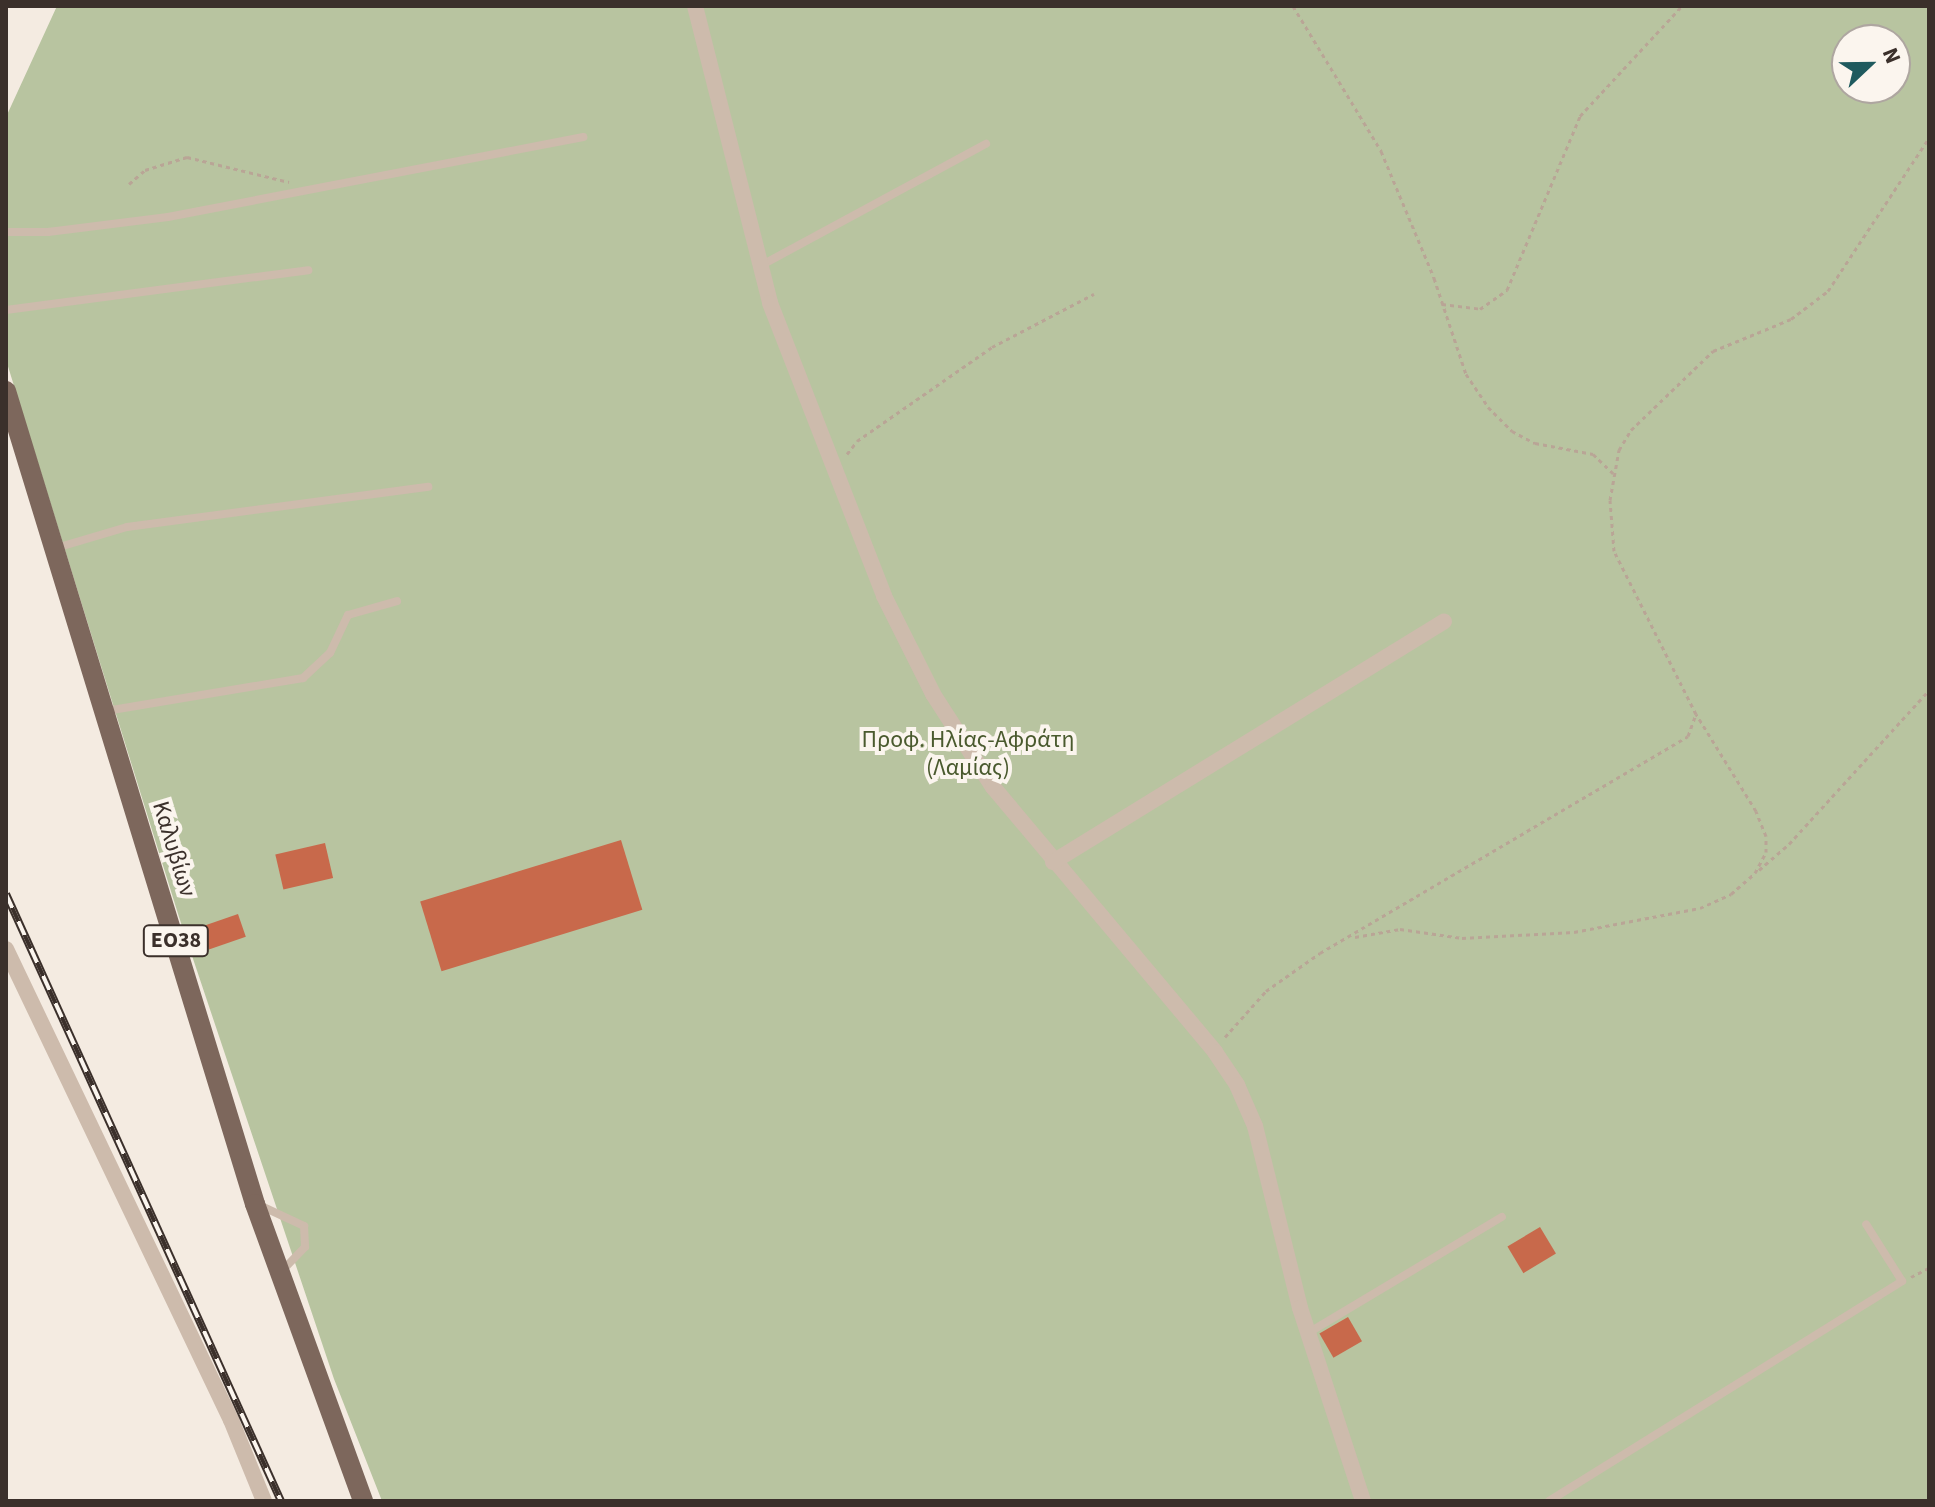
<!DOCTYPE html>
<meta charset="utf-8">
<style>
body{margin:0}
#map{position:relative;width:1935px;height:1507px;overflow:hidden;background:#f4ebe1;font-family:"Source Sans 3",sans-serif}
div>[style]{position:absolute}
[style*='--x']{left:calc(var(--x)*1px);top:calc(var(--y)*1px);width:calc(var(--w)*1px);rotate:calc(var(--a)*1deg)}
.green>*{inset:0;background:#b8c4a0}
.building>*{inset:0;background:#c8694b;transform-origin:0 0}
.path>*{height:3px;margin-top:-1.5px;transform-origin:0;background:repeating-linear-gradient(90deg,#b9a596 0 4px,transparent 0 8px)}
.service>*{height:8px;margin:-4px;padding:0 4px;transform-origin:4px;border-radius:4px;background:#cdbbac}
.minor>*{height:16px;margin:-8px;padding:0 8px;transform-origin:8px;border-radius:8px;background:#cdbbac}
.primary>*{height:20px;margin:-10px;padding:0 10px;transform-origin:10px;border-radius:10px;background:#7d675c}
.rail>*{height:8px;margin-top:-4px;transform-origin:0;background:repeating-linear-gradient(90deg,#fbf5ee 0 15px,#3b302b 0 30px);box-sizing:border-box;border-block:2px solid #3b302b}
span{translate:-50% -50%;white-space:nowrap;text-align:center;line-height:1.15;-webkit-text-stroke:8px #fbf5ee;paint-order:stroke}
.shield-label span{padding:2px 6px;background:#fbf5ee;border:2px solid;border-radius:6px;-webkit-text-stroke-width:0}
.shield-label{font-size:22px;color:#3b302b;font-weight:700}
.park-label{font-size:24px;color:#4a5a2e}
.street-label{font-size:24px;color:#3b302b}
.frame{position:absolute;inset:0;border:8px solid #3b302b;pointer-events:none}
.north{position:absolute;left:1831px;top:24px;width:80px;height:80px;box-sizing:border-box;background:#fbf5ee;border:2px solid #aea6a0;border-radius:50%;rotate:68deg;font-size:22px;font-weight:700;line-height:32px;text-align:center;color:#3b302b}
.north::after{content:'';display:block;margin:auto;width:28px;height:36px;background:#1f5a5e;clip-path:polygon(50% 0,100% 100%,50% 72%,0 100%)}
</style>
<div id="map">
<div class="green">
<div style="clip-path:polygon(evenodd,57px 6px,1929px 6px,1929px 1501px,382px 1501px,334px 1379px,179px 917px,6px 360px,6px 117px,57px 6px,1847px 40px,1895px 40px,1895px 88px,1847px 88px,1847px 40px)"></div>
</div>
<div class="building">
<div style="left:621px;top:840px;width:73px;height:210px;rotate:73deg"></div>
<div style="left:325px;top:843px;width:36px;height:51px;rotate:77deg"></div>
<div style="left:238px;top:914px;width:24px;height:39px;rotate:71deg"></div>
<div style="left:1540px;top:1227px;width:31px;height:38px;rotate:59deg"></div>
<div style="left:1348px;top:1317px;width:28px;height:33px;rotate:60deg"></div>
</div>
<div class="path">
<div style="--x:1293;--y:6;--w:170;--a:58.7"></div>
<div style="--x:1381;--y:151;--w:138;--a:67.3"></div>
<div style="--x:1434;--y:278;--w:101;--a:71.6"></div>
<div style="--x:1466;--y:374;--w:40;--a:56"></div>
<div style="--x:1488;--y:407;--w:34;--a:45"></div>
<div style="--x:1512;--y:431;--w:26;--a:28"></div>
<div style="--x:1535;--y:443;--w:59;--a:10.7"></div>
<div style="--x:1593;--y:454;--w:28;--a:44"></div>
<div style="--x:129;--y:184;--w:21;--a:-41"></div>
<div style="--x:145;--y:170;--w:44;--a:-17.2"></div>
<div style="--x:187;--y:157;--w:105;--a:13.8"></div>
<div style="--x:1442;--y:304;--w:38;--a:7"></div>
<div style="--x:1480;--y:309;--w:33;--a:-35"></div>
<div style="--x:1507;--y:290;--w:189;--a:-67.2"></div>
<div style="--x:1580;--y:116;--w:150;--a:-47.2"></div>
<div style="--x:847;--y:454;--w:16;--a:-52"></div>
<div style="--x:857;--y:441;--w:165;--a:-34.8"></div>
<div style="--x:992;--y:347;--w:115;--a:-27.5"></div>
<div style="--x:1759;--y:870;--w:40;--a:-41"></div>
<div style="--x:1789;--y:844;--w:208;--a:-47.7"></div>
<div style="--x:1355;--y:937;--w:46;--a:-10.1"></div>
<div style="--x:1400;--y:929;--w:63;--a:8.3"></div>
<div style="--x:1462;--y:938;--w:112;--a:-3.1"></div>
<div style="--x:1574;--y:932;--w:128;--a:-10.8"></div>
<div style="--x:1700;--y:908;--w:34;--a:-24"></div>
<div style="--x:1731;--y:894;--w:32;--a:-41"></div>
<div style="--x:1755;--y:873;--w:24;--a:-62"></div>
<div style="--x:1766;--y:852;--w:16;--a:-90"></div>
<div style="--x:1766;--y:836;--w:27;--a:-112"></div>
<div style="--x:1756;--y:811;--w:114;--a:-121.7"></div>
<div style="--x:1225;--y:1037;--w:62;--a:-48.3"></div>
<div style="--x:1266;--y:991;--w:66;--a:-35.1"></div>
<div style="--x:1320;--y:953;--w:427;--a:-30.5"></div>
<div style="--x:1688;--y:736;--w:23;--a:-70"></div>
<div style="--x:1696;--y:714;--w:182;--a:-116.7"></div>
<div style="--x:1614;--y:551;--w:51;--a:-94.5"></div>
<div style="--x:1610;--y:500;--w:51;--a:-79.8"></div>
<div style="--x:1619;--y:450;--w:23;--a:-59"></div>
<div style="--x:1631;--y:430;--w:114;--a:-43.9"></div>
<div style="--x:1713;--y:351;--w:84;--a:-22.3"></div>
<div style="--x:1791;--y:319;--w:46;--a:-37.1"></div>
<div style="--x:1828;--y:291;--w:183;--a:-56.6"></div>
<div style="--x:1911;--y:1277;--w:20;--a:-27"></div>
</div>
<div class="service">
<div style="--x:6;--y:232;--w:42;--a:0"></div>
<div style="--x:48;--y:232;--w:121;--a:-7.1"></div>
<div style="--x:168;--y:217;--w:423;--a:-10.9"></div>
<div style="--x:760;--y:266;--w:257;--a:-28.4"></div>
<div style="--x:6;--y:310;--w:305;--a:-7.5"></div>
<div style="--x:56;--y:548;--w:74;--a:-16.5"></div>
<div style="--x:127;--y:527;--w:304;--a:-7.6"></div>
<div style="--x:106;--y:711;--w:200;--a:-9.5"></div>
<div style="--x:303;--y:678;--w:37;--a:-43"></div>
<div style="--x:330;--y:653;--w:42;--a:-64.7"></div>
<div style="--x:348;--y:615;--w:51;--a:-15.9"></div>
<div style="--x:259;--y:1205;--w:50;--a:25"></div>
<div style="--x:304;--y:1226;--w:21;--a:87"></div>
<div style="--x:305;--y:1247;--w:35;--a:134"></div>
<div style="--x:1308;--y:1333;--w:226;--a:-30.9"></div>
<div style="--x:1549;--y:1501;--w:416;--a:-31.9"></div>
<div style="--x:1902;--y:1281;--w:67;--a:-122.3"></div>
</div>
<div class="minor">
<div style="--x:695;--y:6;--w:306;--a:75.8"></div>
<div style="--x:770;--y:303;--w:314;--a:68.7"></div>
<div style="--x:884;--y:596;--w:110;--a:63.4"></div>
<div style="--x:933;--y:694;--w:111;--a:57.2"></div>
<div style="--x:993;--y:787;--w:346;--a:50"></div>
<div style="--x:1215;--y:1052;--w:40;--a:56"></div>
<div style="--x:1237;--y:1085;--w:45;--a:66.3"></div>
<div style="--x:1255;--y:1126;--w:187;--a:76.1"></div>
<div style="--x:1300;--y:1308;--w:203;--a:71.9"></div>
<div style="--x:1053;--y:862;--w:459;--a:-31.6"></div>
<div style="--x:6;--y:949;--w:522;--a:64.47"></div>
<div style="--x:231;--y:1420;--w:87;--a:67.8"></div>
</div>
<div class="primary">
<div style="--x:6;--y:391;--w:850;--a:72.97"></div>
<div style="--x:255;--y:1204;--w:316;--a:70"></div>
</div>
<div class="rail">
<div style="--x:6;--y:894;--w:666;--a:65.63"></div>
</div>
<div class="shield-label">
<span style="left:176px;top:941px">ΕΟ38</span>
</div>
<div class="park-label">
<span style="left:968px;top:754px">Προφ. Ηλίας-Αφράτη<br>(Λαμίας)</span>
</div>
<div class="street-label">
<span style="left:174px;top:849px;rotate:73deg">Καλυβίων</span>
</div>
<div class="frame"></div>
<div class="north">N</div>
</div>
